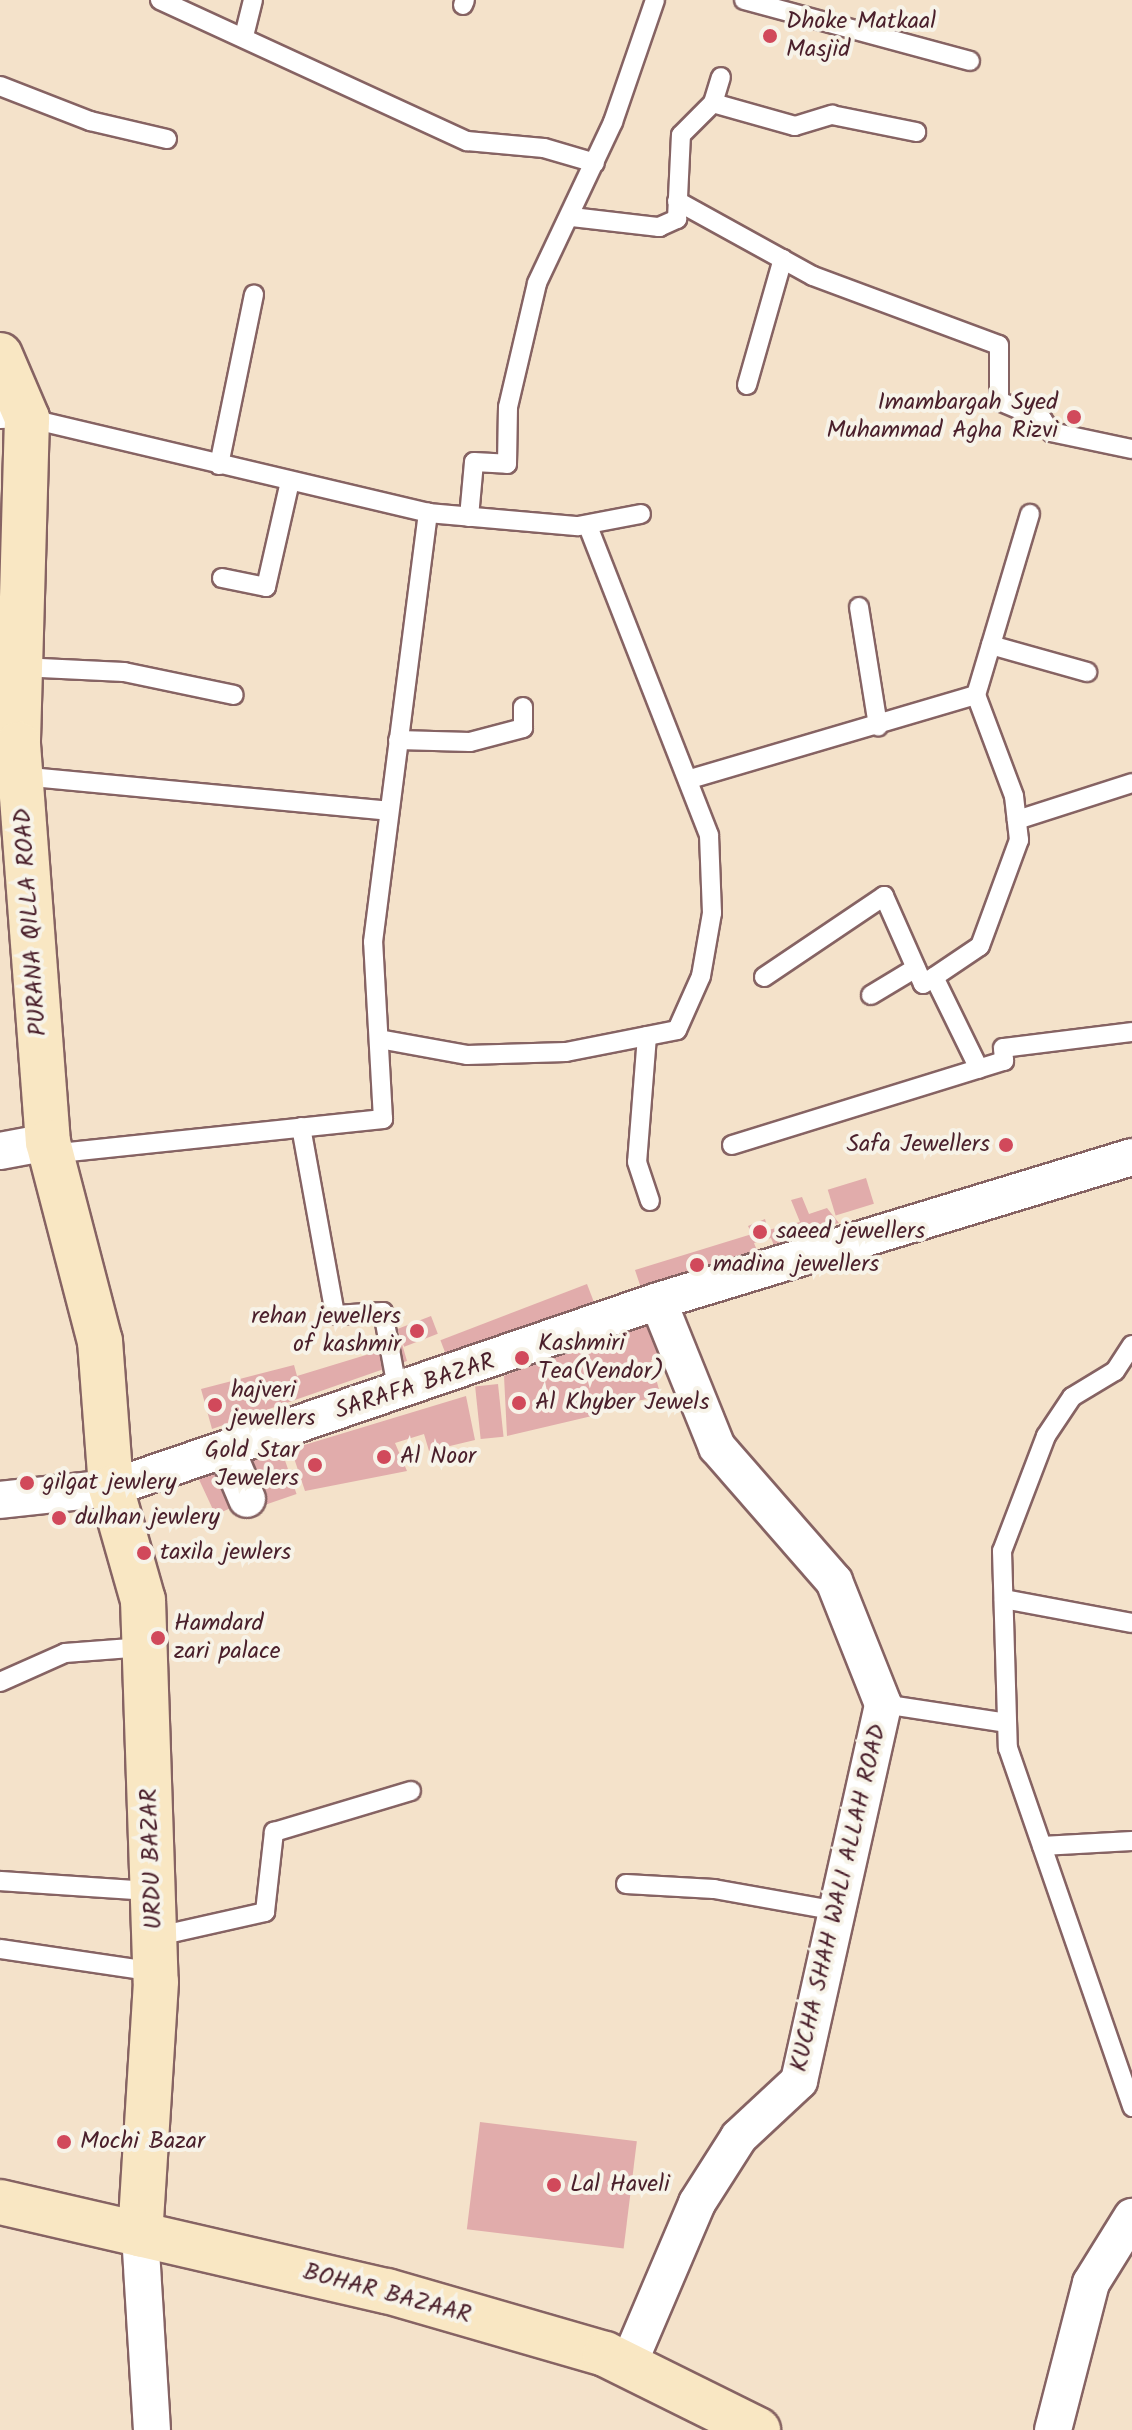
<!DOCTYPE html>
<style>
body{margin:0}
#map{position:relative;width:1132px;height:2430px;overflow:hidden;background:#f4e2ca;font-family:Kalam,sans-serif}
div>[style]{position:absolute}
[style*='--x']{left:calc(var(--x)*1px);top:calc(var(--y)*1px);width:calc(var(--w)*1px);rotate:calc(var(--a)*1deg)}
.building>*{inset:0;background:#e1acab;transform-origin:0 0}
.roads{filter:drop-shadow(2px 0 #866363) drop-shadow(-2px 0 #866363) drop-shadow(0 2px #866363) drop-shadow(0 -2px #866363)}
.lane>*{height:18px;margin:-9px;padding:0 9px;transform-origin:9px;border-radius:9px;background:#fff}
.street>*{height:36px;margin:-18px;padding:0 18px;transform-origin:18px;border-radius:18px;background:#fff}
.secondary>*{height:44px;margin:-22px;padding:0 22px;transform-origin:22px;border-radius:22px;background:#f9e7c3}
.dots>*{width:22px;height:22px;translate:-50% -50%;box-sizing:border-box;border:4px solid #f7f3e8;border-radius:50%}
span{translate:-50% -50%;white-space:nowrap;text-align:center;line-height:1.15;-webkit-text-stroke:8px #f7f3e8;paint-order:stroke}
.poi-label{font-size:24px;color:#4a1f2b}
.left{translate:0 -50%;text-align:left}
.right{translate:-100% -50%;text-align:right}
.street-label{font-size:24px;color:#4a1f2b}
</style>
<div id="map">
<div class="building">
<div style="left:866px;top:1178px;width:27px;height:40px;rotate:73deg"></div>
<div style="clip-path:polygon(802px 1197px,809px 1214px,827px 1208px,839px 1223px,789px 1236px,792px 1242px,775px 1248px,771px 1238px,754px 1243px,760px 1258px,643px 1294px,635px 1270px,752px 1234px,748px 1226px,765px 1219px,768px 1230px,800px 1222px,791px 1200px)"></div>
<div style="left:587px;top:1284px;width:22px;height:157px;rotate:69deg"></div>
<div style="clip-path:polygon(658px 1313px,678px 1354px,651px 1360px,661px 1397px,591px 1408px,592px 1416px,507px 1436px,504px 1376px)"></div>
<div style="left:431px;top:1316px;width:19px;height:36px;rotate:69deg"></div>
<div style="clip-path:polygon(402px 1344px,407px 1361px,212px 1429px,201px 1389px,294px 1365px,297px 1376px)"></div>
<div style="left:498px;top:1384px;width:53px;height:23px;rotate:84deg"></div>
<div style="clip-path:polygon(466px 1396px,475px 1440px,429px 1451px,424px 1434px,395px 1443px,407px 1471px,305px 1491px,291px 1449px)"></div>
<div style="left:278px;top:1440px;width:57px;height:43px;rotate:71deg"></div>
<div style="left:225px;top:1462px;width:44px;height:31px;rotate:65deg"></div>
<div style="left:480px;top:2122px;width:158px;height:108px;rotate:7deg"></div>
</div>
<div class="roads">
<div class="lane">
<div style="--x:160;--y:0;--w:338;--a:24.7"></div>
<div style="--x:467;--y:141;--w:77;--a:5.2"></div>
<div style="--x:544;--y:148;--w:53;--a:16.4"></div>
<div style="--x:744;--y:0;--w:234;--a:15.1"></div>
<div style="--x:463;--y:5;--w:5;--a:-68"></div>
<div style="--x:244;--y:36;--w:37;--a:-76"></div>
<div style="--x:0;--y:86;--w:97;--a:21.3"></div>
<div style="--x:90;--y:121;--w:79;--a:13.2"></div>
<div style="--x:713;--y:103;--w:85;--a:15.7"></div>
<div style="--x:795;--y:126;--w:39;--a:-17"></div>
<div style="--x:832;--y:115;--w:86;--a:11.4"></div>
<div style="--x:677;--y:201;--w:155;--a:28.9"></div>
<div style="--x:813;--y:276;--w:198;--a:20.4"></div>
<div style="--x:999;--y:345;--w:56;--a:90"></div>
<div style="--x:999;--y:401;--w:47;--a:22.7"></div>
<div style="--x:1042;--y:419;--w:16;--a:55"></div>
<div style="--x:1051;--y:432;--w:83;--a:11.9"></div>
<div style="--x:572;--y:217;--w:88;--a:6.6"></div>
<div style="--x:659;--y:227;--w:20;--a:-24"></div>
<div style="--x:677;--y:219;--w:84;--a:-87.3"></div>
<div style="--x:681;--y:135;--w:45;--a:-45"></div>
<div style="--x:713;--y:103;--w:27;--a:-73"></div>
<div style="--x:747;--y:385;--w:131;--a:-74.1"></div>
<div style="--x:0;--y:419;--w:27;--a:-2"></div>
<div style="--x:27;--y:418;--w:412;--a:13.3"></div>
<div style="--x:428;--y:513;--w:151;--a:5"></div>
<div style="--x:578;--y:526;--w:64;--a:-10.8"></div>
<div style="--x:219;--y:465;--w:174;--a:-78.4"></div>
<div style="--x:469;--y:517;--w:55;--a:-84.8"></div>
<div style="--x:474;--y:462;--w:33;--a:3"></div>
<div style="--x:507;--y:464;--w:57;--a:-89"></div>
<div style="--x:508;--y:407;--w:127;--a:-76.8"></div>
<div style="--x:537;--y:283;--w:178;--a:-64.7"></div>
<div style="--x:613;--y:122;--w:129;--a:-71"></div>
<div style="--x:222;--y:578;--w:45;--a:11.6"></div>
<div style="--x:266;--y:587;--w:109;--a:-77.2"></div>
<div style="--x:859;--y:607;--w:121;--a:80.9"></div>
<div style="--x:991;--y:645;--w:100;--a:15.7"></div>
<div style="--x:20;--y:667;--w:104;--a:2.8"></div>
<div style="--x:124;--y:672;--w:112;--a:11.8"></div>
<div style="--x:398;--y:740;--w:72;--a:1.6"></div>
<div style="--x:470;--y:742;--w:55;--a:-14.8"></div>
<div style="--x:523;--y:728;--w:21;--a:-90"></div>
<div style="--x:20;--y:776;--w:369;--a:5.4"></div>
<div style="--x:690;--y:779;--w:298;--a:-16.4"></div>
<div style="--x:976;--y:695;--w:189;--a:-73.4"></div>
<div style="--x:1017;--y:820;--w:121;--a:-17.8"></div>
<div style="--x:764;--y:977;--w:145;--a:-34"></div>
<div style="--x:884;--y:896;--w:96;--a:66.1"></div>
<div style="--x:923;--y:984;--w:13;--a:-32"></div>
<div style="--x:934;--y:977;--w:102;--a:63.9"></div>
<div style="--x:934;--y:977;--w:55;--a:-34"></div>
<div style="--x:980;--y:946;--w:113;--a:-69.8"></div>
<div style="--x:1019;--y:840;--w:44;--a:-96.5"></div>
<div style="--x:1014;--y:796;--w:108;--a:-110.6"></div>
<div style="--x:871;--y:995;--w:52;--a:-31"></div>
<div style="--x:647;--y:1036;--w:126;--a:94.5"></div>
<div style="--x:637;--y:1162;--w:41;--a:71.6"></div>
<div style="--x:379;--y:1039;--w:89;--a:10.3"></div>
<div style="--x:467;--y:1055;--w:99;--a:-1.7"></div>
<div style="--x:566;--y:1052;--w:113;--a:-11.2"></div>
<div style="--x:677;--y:1030;--w:59;--a:-66"></div>
<div style="--x:701;--y:976;--w:64;--a:-80.1"></div>
<div style="--x:712;--y:913;--w:78;--a:-92.2"></div>
<div style="--x:709;--y:835;--w:332;--a:-111.4"></div>
<div style="--x:301;--y:1127;--w:191;--a:79.7"></div>
<div style="--x:335;--y:1315;--w:48;--a:-3.6"></div>
<div style="--x:383;--y:1312;--w:82;--a:79.5"></div>
<div style="--x:732;--y:1145;--w:285;--a:-17.2"></div>
<div style="--x:1004;--y:1061;--w:13;--a:-94"></div>
<div style="--x:1003;--y:1048;--w:130;--a:-7.1"></div>
<div style="--x:50;--y:1154;--w:335;--a:-6"></div>
<div style="--x:383;--y:1119;--w:177;--a:-93.2"></div>
<div style="--x:373;--y:942;--w:433;--a:-82.7"></div>
<div style="--x:1132;--y:1345;--w:31;--a:123"></div>
<div style="--x:1115;--y:1371;--w:50;--a:148.8"></div>
<div style="--x:1072;--y:1397;--w:47;--a:123.7"></div>
<div style="--x:1046;--y:1436;--w:123;--a:110.9"></div>
<div style="--x:1002;--y:1551;--w:197;--a:88.3"></div>
<div style="--x:1008;--y:1748;--w:380;--a:70.9"></div>
<div style="--x:1004;--y:1599;--w:130;--a:10.6"></div>
<div style="--x:0;--y:1682;--w:71;--a:-24"></div>
<div style="--x:65;--y:1653;--w:79;--a:-4.3"></div>
<div style="--x:883;--y:1704;--w:125;--a:8.7"></div>
<div style="--x:1042;--y:1846;--w:90;--a:-3.2"></div>
<div style="--x:0;--y:1881;--w:152;--a:3.8"></div>
<div style="--x:626;--y:1884;--w:88;--a:3.3"></div>
<div style="--x:714;--y:1889;--w:126;--a:10.1"></div>
<div style="--x:154;--y:1937;--w:114;--a:-12.7"></div>
<div style="--x:265;--y:1912;--w:81;--a:-83.6"></div>
<div style="--x:274;--y:1832;--w:143;--a:-16.7"></div>
<div style="--x:0;--y:1949;--w:157;--a:8.4"></div>
</div>
<div class="street">
<div style="--x:0;--y:1151;--w:49;--a:-10.6"></div>
<div style="--x:226;--y:1449;--w:54;--a:67.2"></div>
<div style="--x:0;--y:1500;--w:112;--a:-6.2"></div>
<div style="--x:111;--y:1488;--w:578;--a:-18.87"></div>
<div style="--x:658;--y:1301;--w:495;--a:-16.9"></div>
<div style="--x:140;--y:2234;--w:196;--a:86.5"></div>
<div style="--x:628;--y:2365;--w:176;--a:-66.9"></div>
<div style="--x:697;--y:2203;--w:78;--a:-57.5"></div>
<div style="--x:739;--y:2137;--w:82;--a:-43"></div>
<div style="--x:799;--y:2081;--w:386;--a:-77.4"></div>
<div style="--x:883;--y:1704;--w:132;--a:-111.7"></div>
<div style="--x:834;--y:1581;--w:178;--a:-131.1"></div>
<div style="--x:717;--y:1447;--w:157;--a:-112"></div>
<div style="--x:1053;--y:2430;--w:152;--a:-75.5"></div>
<div style="--x:1091;--y:2283;--w:78;--a:-58.2"></div>
</div>
<div class="secondary">
<div style="--x:0;--y:355;--w:69;--a:66.8"></div>
<div style="--x:27;--y:418;--w:326;--a:91.6"></div>
<div style="--x:18;--y:744;--w:399;--a:85.7"></div>
<div style="--x:48;--y:1142;--w:206;--a:75.4"></div>
<div style="--x:100;--y:1341;--w:147;--a:85.7"></div>
<div style="--x:111;--y:1488;--w:116;--a:74.1"></div>
<div style="--x:143;--y:1600;--w:382;--a:88.1"></div>
<div style="--x:156;--y:1982;--w:253;--a:93.6"></div>
<div style="--x:0;--y:2202;--w:397;--a:13"></div>
<div style="--x:387;--y:2291;--w:227;--a:16.1"></div>
<div style="--x:605;--y:2354;--w:171;--a:26.4"></div>
</div>
</div>
<div class="dots">
<div style="left:770px;top:36px;background:#d1495b"></div>
<div style="left:1074px;top:417px;background:#d1495b"></div>
<div style="left:1006px;top:1145px;background:#d1495b"></div>
<div style="left:760px;top:1232px;background:#d1495b"></div>
<div style="left:697px;top:1265px;background:#d1495b"></div>
<div style="left:417px;top:1331px;background:#d1495b"></div>
<div style="left:522px;top:1358px;background:#d1495b"></div>
<div style="left:519px;top:1403px;background:#d1495b"></div>
<div style="left:215px;top:1405px;background:#d1495b"></div>
<div style="left:384px;top:1457px;background:#d1495b"></div>
<div style="left:315px;top:1465px;background:#d1495b"></div>
<div style="left:27px;top:1483px;background:#d1495b"></div>
<div style="left:59px;top:1518px;background:#d1495b"></div>
<div style="left:144px;top:1553px;background:#d1495b"></div>
<div style="left:158px;top:1638px;background:#d1495b"></div>
<div style="left:64px;top:2142px;background:#d1495b"></div>
<div style="left:554px;top:2185px;background:#d1495b"></div>
</div>
<div class="poi-label">
<span class="left" style="left:786px;top:36px">Dhoke Matkaal<br>Masjid</span>
<span class="right" style="left:1058px;top:417px">Imambargah Syed<br>Muhammad Agha Rizvi</span>
<span class="right" style="left:990px;top:1145px">Safa Jewellers</span>
<span class="left" style="left:776px;top:1232px">saeed jewellers</span>
<span class="left" style="left:713px;top:1265px">madina jewellers</span>
<span class="right" style="left:401px;top:1331px">rehan jewellers<br>of kashmir</span>
<span class="left" style="left:538px;top:1358px">Kashmiri<br>Tea(Vendor)</span>
<span class="left" style="left:231px;top:1405px">hajveri<br>jewellers</span>
<span class="left" style="left:535px;top:1403px">Al Khyber Jewels</span>
<span class="right" style="left:299px;top:1465px">Gold Star<br>Jewelers</span>
<span class="left" style="left:400px;top:1457px">Al Noor</span>
<span class="left" style="left:43px;top:1483px">gilgat jewlery</span>
<span class="left" style="left:75px;top:1518px">dulhan jewlery</span>
<span class="left" style="left:160px;top:1553px">taxila jewlers</span>
<span class="left" style="left:174px;top:1638px">Hamdard<br>zari palace</span>
<span class="left" style="left:80px;top:2142px">Mochi Bazar</span>
<span class="left" style="left:570px;top:2185px">Lal Haveli</span>
</div>
<div class="street-label">
<span style="left:31px;top:922px;rotate:-94deg">PURANA QILLA ROAD</span>
<span style="left:415px;top:1387px;rotate:-18deg">SARAFA BAZAR</span>
<span style="left:152px;top:1859px;rotate:-92deg">URDU BAZAR</span>
<span style="left:839px;top:1898px;rotate:-77deg">KUCHA SHAH WALI ALLAH ROAD</span>
<span style="left:387px;top:2294px;rotate:15deg">BOHAR BAZAAR</span>
</div>
</div>
